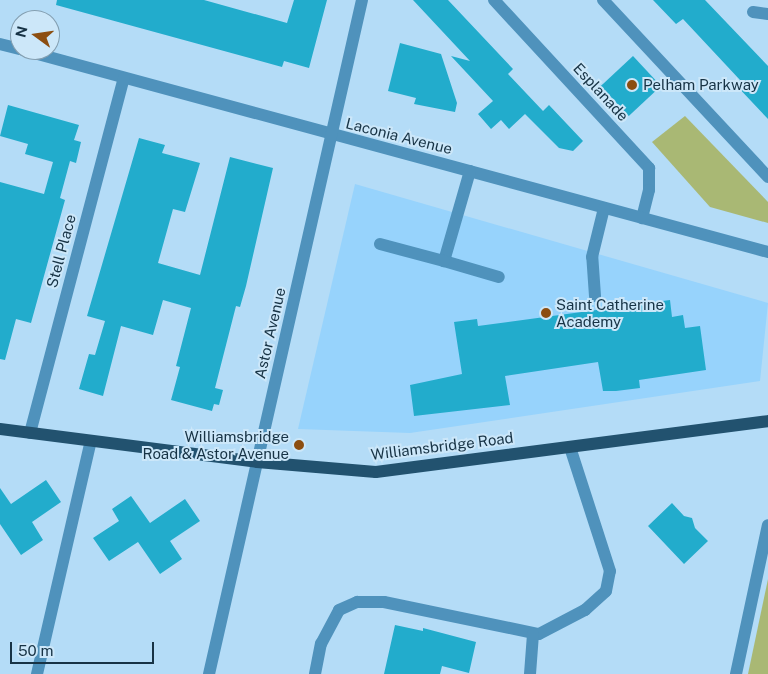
<!DOCTYPE html>
<style>
body{margin:0}
#map{position:relative;width:768px;height:674px;overflow:hidden;background:#b4dcf7;font-family:"Public Sans",sans-serif}
div>[style]{position:absolute}
[style*='--x']{left:calc(var(--x)*1px);top:calc(var(--y)*1px);width:calc(var(--w)*1px);rotate:calc(var(--a)*1deg)}
.built>*{inset:0;background:#97d3fc}
.green>*{inset:0;background:#a9b874}
.building>*{inset:0;background:#22accc;transform-origin:0 0}
.minor>*{height:12px;margin:-6px;padding:0 6px;transform-origin:6px;border-radius:6px;background:#4f92bc}
.major>*{height:12px;margin:-6px;padding:0 6px;transform-origin:6px;border-radius:6px;background:#22526f}
.dots>*{width:14px;height:14px;translate:-50% -50%;box-sizing:border-box;border:2px solid #cce7f9;border-radius:50%}
span{translate:-50% -50%;white-space:nowrap;text-align:center;line-height:1.15;-webkit-text-stroke:4px #cce7f9;paint-order:stroke}
.poi-label{font-size:15px;color:#173345}
.left{translate:0 -50%;text-align:left}
.right{translate:-100% -50%;text-align:right}
.street-label{font-size:15px;color:#173345}
.north{position:absolute;left:10px;top:10px;width:50px;height:50px;box-sizing:border-box;background:#cce7f9;border:1px solid #849fb1;border-radius:50%;rotate:284deg;font-size:14px;font-weight:700;line-height:20px;text-align:center;color:#173345}
.north::after{content:'';display:block;margin:auto;width:18px;height:22px;background:#8c4e11;clip-path:polygon(50% 0,100% 100%,50% 72%,0 100%)}
.scale{position:absolute;left:10px;top:642px;width:144px;height:22px;box-sizing:border-box;border:2px solid #173345;border-top:0;padding-left:6px;font-size:15px;line-height:18px;white-space:nowrap;color:#173345;-webkit-text-stroke:4px #cce7f9;paint-order:stroke}
</style>
<div id="map">
<div class="built">
<div style="clip-path:polygon(355px 184px,768px 303px,760px 381px,410px 433px,298px 429px)"></div>
</div>
<div class="green">
<div style="clip-path:polygon(685px 116px,768px 202px,768px 223px,710px 207px,652px 142px)"></div>
<div style="clip-path:polygon(768px 579px,768px 674px,748px 674px)"></div>
</div>
<div class="building">
<div style="clip-path:polygon(57px 0,204px 0,287px 23px,294px 0,327px 0,309px 68px,284px 61px,282px 67px,56px 5px)"></div>
<div style="clip-path:polygon(413px 0,448px 0,513px 69px,508px 74px,543px 111px,549px 105px,583px 141px,573px 151px,559px 148px,525px 114px,509px 129px,501px 120px,491px 129px,478px 114px,493px 101px,451px 56px,470px 61px)"></div>
<div style="clip-path:polygon(653px 0,705px 0,768px 66px,768px 119px,735px 84px,740px 80px,683px 19px,676px 24px)"></div>
<div style="clip-path:polygon(400px 43px,441px 54px,457px 103px,455px 112px,414px 104px,416px 98px,388px 91px)"></div>
<div style="left:633px;top:56px;width:41px;height:44px;rotate:47deg"></div>
<div style="clip-path:polygon(8px 105px,79px 125px,74px 140px,81px 142px,76px 163px,70px 161px,60px 198px,65px 200px,31px 323px,16px 319px,5px 360px,0 359px,0 182px,44px 194px,53px 162px,25px 154px,28px 144px,0 136px)"></div>
<div style="clip-path:polygon(139px 138px,165px 145px,162px 153px,200px 163px,185px 212px,173px 209px,158px 263px,200px 275px,230px 157px,273px 168px,246px 286px,240px 307px,236px 306px,215px 388px,223px 390px,219px 405px,214px 404px,212px 411px,171px 400px,180px 367px,176px 366px,191px 308px,163px 300px,153px 335px,121px 326px,103px 396px,79px 389px,89px 354px,95px 355px,105px 321px,87px 316px)"></div>
<div style="clip-path:polygon(670px 300px,672px 317px,683px 315px,685px 328px,700px 326px,706px 370px,639px 380px,640px 388px,616px 391px,603px 391px,598px 362px,505px 376px,510px 405px,414px 416px,410px 385px,462px 374px,454px 322px,477px 319px,478px 326px)"></div>
<div style="clip-path:polygon(46px 480px,61px 502px,32px 522px,43px 540px,21px 555px,0 524px,0 488px,11px 504px)"></div>
<div style="clip-path:polygon(131px 496px,150px 523px,185px 499px,200px 521px,170px 541px,182px 559px,160px 574px,138px 542px,109px 561px,93px 538px,119px 521px,112px 509px)"></div>
<div style="clip-path:polygon(672px 503px,684px 516px,692px 518px,695px 528px,708px 541px,684px 564px,648px 526px)"></div>
<div style="clip-path:polygon(395px 625px,423px 631px,423px 628px,476px 642px,469px 673px,442px 666px,440px 674px,384px 674px)"></div>
</div>
<div class="minor">
<div style="--x:494;--y:0;--w:229;--a:47.3"></div>
<div style="--x:649;--y:168;--w:22;--a:90"></div>
<div style="--x:649;--y:190;--w:29;--a:104"></div>
<div style="--x:603;--y:0;--w:242;--a:47"></div>
<div style="--x:753;--y:12;--w:15;--a:8"></div>
<div style="--x:0;--y:44;--w:21;--a:14"></div>
<div style="--x:23;--y:50;--w:772;--a:15.17"></div>
<div style="--x:470;--y:171;--w:94;--a:106.1"></div>
<div style="--x:444;--y:261;--w:57;--a:16.2"></div>
<div style="--x:380;--y:244;--w:66;--a:14.9"></div>
<div style="--x:595;--y:296;--w:39;--a:-94"></div>
<div style="--x:592;--y:257;--w:50;--a:-76.2"></div>
<div style="--x:30;--y:433;--w:367;--a:-75.2"></div>
<div style="--x:37;--y:674;--w:239;--a:-77"></div>
<div style="--x:209;--y:674;--w:691;--a:-77.21"></div>
<div style="--x:315;--y:674;--w:31;--a:-79"></div>
<div style="--x:321;--y:644;--w:38;--a:-62"></div>
<div style="--x:339;--y:610;--w:20;--a:-24"></div>
<div style="--x:357;--y:602;--w:27;--a:0"></div>
<div style="--x:384;--y:602;--w:158;--a:11.7"></div>
<div style="--x:539;--y:634;--w:52;--a:-27.6"></div>
<div style="--x:585;--y:610;--w:28;--a:-42"></div>
<div style="--x:606;--y:591;--w:20;--a:-79"></div>
<div style="--x:610;--y:571;--w:130;--a:-107.9"></div>
<div style="--x:530;--y:674;--w:40;--a:-85.7"></div>
<div style="--x:736;--y:674;--w:152;--a:-77.9"></div>
</div>
<div class="major">
<div style="--x:0;--y:429;--w:259;--a:7.3"></div>
<div style="--x:257;--y:462;--w:119;--a:4.8"></div>
<div style="--x:376;--y:472;--w:395;--a:-7.4"></div>
</div>
<div class="dots">
<div style="left:632px;top:85px;background:#8c4e11"></div>
<div style="left:546px;top:313px;background:#8c4e11"></div>
<div style="left:299px;top:445px;background:#8c4e11"></div>
</div>
<div class="poi-label">
<span class="left" style="left:643px;top:85px">Pelham Parkway</span>
<span class="left" style="left:556px;top:313px">Saint Catherine<br>Academy</span>
<span class="right" style="left:289px;top:445px">Williamsbridge<br>Road &amp; Astor Avenue</span>
</div>
<div class="street-label">
<span style="left:601px;top:92px;rotate:47deg">Esplanade</span>
<span style="left:399px;top:136px;rotate:14deg">Laconia Avenue</span>
<span style="left:61px;top:251px;rotate:-75deg">Stell Place</span>
<span style="left:270px;top:333px;rotate:-77deg">Astor Avenue</span>
<span style="left:442px;top:446px;rotate:-7deg">Williamsbridge Road</span>
</div>
<div class="north">N</div>
<div class="scale">50 m</div>
</div>
